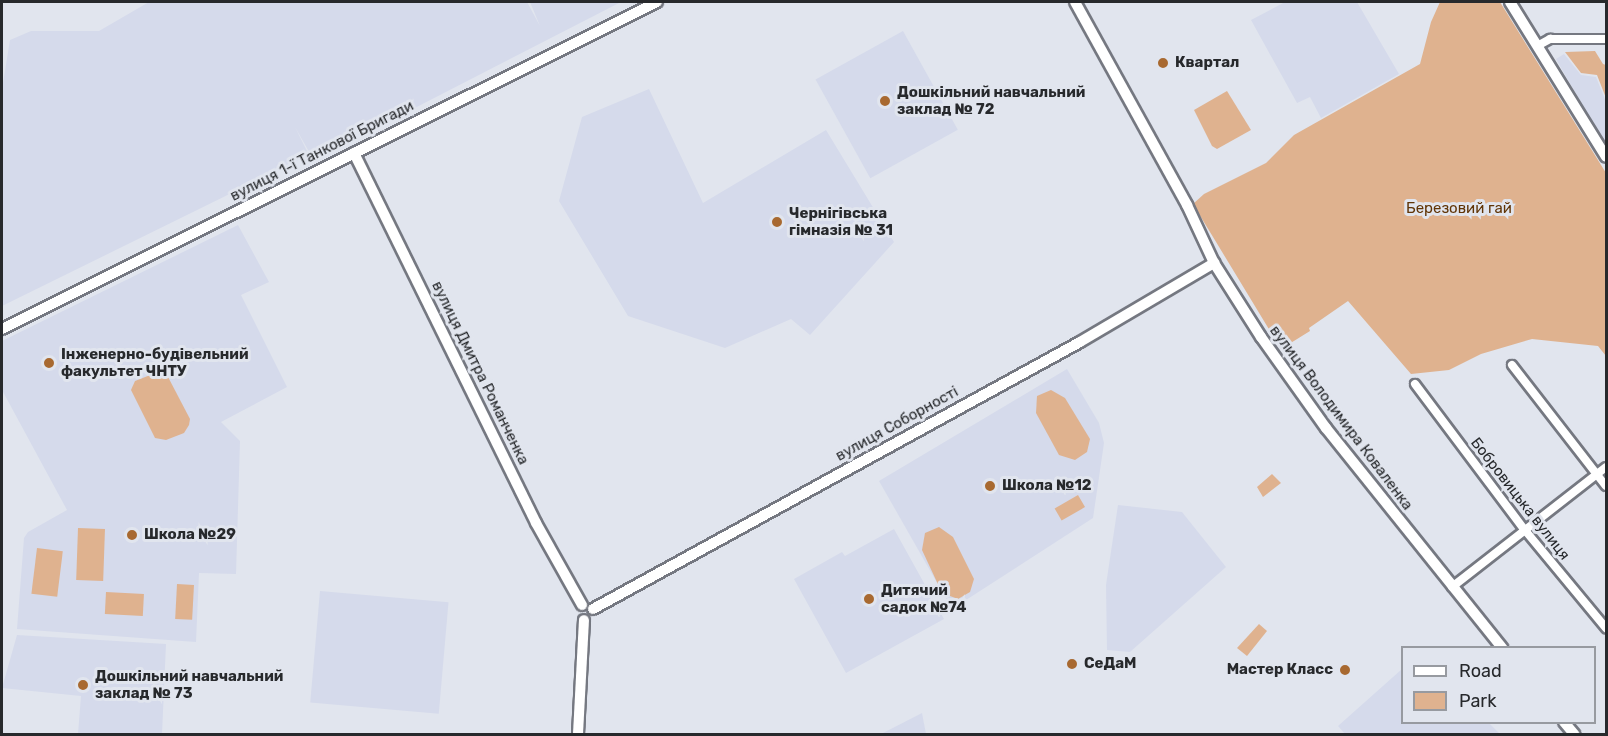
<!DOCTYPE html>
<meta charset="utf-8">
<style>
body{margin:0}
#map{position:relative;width:1608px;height:736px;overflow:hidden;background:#e1e5ee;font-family:Rubik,sans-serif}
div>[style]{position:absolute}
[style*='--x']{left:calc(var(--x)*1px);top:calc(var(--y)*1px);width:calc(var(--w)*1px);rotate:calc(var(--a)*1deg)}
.built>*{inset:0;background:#d5daeb;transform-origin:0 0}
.green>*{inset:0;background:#dfb28f;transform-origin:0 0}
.roads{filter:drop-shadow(2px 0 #757881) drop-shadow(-2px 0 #757881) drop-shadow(0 2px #757881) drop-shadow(0 -2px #757881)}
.minor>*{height:8px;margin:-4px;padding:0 4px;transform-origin:4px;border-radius:4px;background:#fff}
.tertiary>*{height:10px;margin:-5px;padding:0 5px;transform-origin:5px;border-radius:5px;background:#fff}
.secondary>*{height:10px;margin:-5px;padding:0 5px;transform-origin:5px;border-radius:5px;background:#fff}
.dots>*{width:16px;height:16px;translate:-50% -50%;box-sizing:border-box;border:3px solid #e1e5ee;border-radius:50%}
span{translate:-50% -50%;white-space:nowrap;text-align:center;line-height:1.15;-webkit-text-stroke:6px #e1e5ee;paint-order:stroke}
.poi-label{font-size:15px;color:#27292c;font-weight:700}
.left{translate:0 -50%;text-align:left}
.right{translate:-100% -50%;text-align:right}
.street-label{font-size:15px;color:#27292c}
.park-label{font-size:15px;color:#603406}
.frame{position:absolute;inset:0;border:3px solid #27292c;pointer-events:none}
.legend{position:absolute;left:1401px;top:646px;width:195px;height:78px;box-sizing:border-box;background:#e1e5ee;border:2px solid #979aa0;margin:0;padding:8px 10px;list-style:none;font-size:18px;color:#27292c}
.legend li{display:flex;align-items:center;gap:12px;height:30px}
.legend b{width:30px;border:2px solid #979aa0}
</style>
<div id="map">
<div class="built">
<div style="clip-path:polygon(149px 2px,527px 2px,540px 26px,530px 2px,621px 2px,405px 113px,312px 157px,295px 127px,309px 155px,2px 306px,2px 89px,10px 40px,31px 31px,99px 31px)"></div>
<div style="clip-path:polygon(1285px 2px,1357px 2px,1399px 74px,1321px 118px,1310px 97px,1297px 103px,1251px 20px)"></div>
<div style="left:903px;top:31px;width:113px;height:100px;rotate:61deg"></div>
<div style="clip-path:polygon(1564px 54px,1581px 75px,1596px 77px,1606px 102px,1606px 147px,1556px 59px)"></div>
<div style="clip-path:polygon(649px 89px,703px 203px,826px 130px,894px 242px,810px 335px,791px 319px,725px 348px,628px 316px,559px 201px,582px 117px)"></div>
<div style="clip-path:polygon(238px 225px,269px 282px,241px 295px,287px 387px,221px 422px,240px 441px,236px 574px,199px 573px,196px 642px,17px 629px,24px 538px,28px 532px,67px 510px,2px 390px,2px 341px)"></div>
<div style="clip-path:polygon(1067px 369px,1099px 423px,1104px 443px,1093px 518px,952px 609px,879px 481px)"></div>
<div style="clip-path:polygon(1118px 505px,1182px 512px,1226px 567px,1130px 652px,1107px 650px,1106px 585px)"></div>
<div style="clip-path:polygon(894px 529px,944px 619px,846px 673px,794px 579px,842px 552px,845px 556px)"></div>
<div style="left:320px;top:591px;width:129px;height:112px;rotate:5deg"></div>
<div style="clip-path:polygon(17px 635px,166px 644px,162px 734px,78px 734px,81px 696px,2px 688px)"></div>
<div style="clip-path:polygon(1402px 669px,1402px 722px,1489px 723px,1500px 734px,1345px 734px,1338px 726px)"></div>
<div style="clip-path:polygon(922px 713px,926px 734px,881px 734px)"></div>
</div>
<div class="green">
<div style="clip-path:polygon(1440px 2px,1500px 2px,1606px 173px,1606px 356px,1598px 346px,1532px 339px,1481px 354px,1449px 370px,1411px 374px,1348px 301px,1309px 328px,1310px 331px,1281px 349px,1193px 204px,1204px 194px,1266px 163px,1294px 135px,1420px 64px,1431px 22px)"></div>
<div style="clip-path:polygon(1595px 51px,1603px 64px,1606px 65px,1606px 98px,1597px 75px,1581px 73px,1565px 52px)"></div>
<div style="clip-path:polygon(1227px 91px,1251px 130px,1217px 149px,1212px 146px,1194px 110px)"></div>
<div style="clip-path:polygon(158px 372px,167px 375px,190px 419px,189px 425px,184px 433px,166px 440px,155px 438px,131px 390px,135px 381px)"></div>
<div style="clip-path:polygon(1051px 390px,1065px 398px,1090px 439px,1087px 452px,1075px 460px,1059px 455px,1036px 413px,1037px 396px)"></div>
<div style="clip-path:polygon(1272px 474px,1281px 483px,1263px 497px,1257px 487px)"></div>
<div style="left:1078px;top:495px;width:14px;height:27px;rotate:60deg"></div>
<div style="clip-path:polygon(939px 527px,953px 537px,974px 579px,970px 592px,958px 599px,942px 593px,922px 550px,925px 533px)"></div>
<div style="left:78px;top:528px;width:27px;height:52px;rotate:2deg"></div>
<div style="left:37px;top:548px;width:26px;height:46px;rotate:7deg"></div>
<div style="left:177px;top:584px;width:17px;height:35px;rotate:3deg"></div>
<div style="left:106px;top:592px;width:38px;height:22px;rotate:3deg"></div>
<div style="clip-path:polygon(1259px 624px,1267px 631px,1247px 656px,1237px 648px)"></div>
</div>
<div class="roads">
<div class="minor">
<div style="--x:1539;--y:45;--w:13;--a:-29"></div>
<div style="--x:1550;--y:39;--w:56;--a:0"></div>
<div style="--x:1512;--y:365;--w:153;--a:52.2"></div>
<div style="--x:1415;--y:384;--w:181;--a:53.1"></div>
<div style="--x:1524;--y:529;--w:129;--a:50.4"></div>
<div style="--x:1452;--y:587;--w:195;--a:-37.9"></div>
</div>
<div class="tertiary">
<div style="--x:1075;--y:2;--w:232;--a:61.1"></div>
<div style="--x:1187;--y:205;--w:64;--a:65"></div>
<div style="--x:1214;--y:263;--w:88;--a:57.6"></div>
<div style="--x:1261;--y:337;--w:112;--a:54.5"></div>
<div style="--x:1326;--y:428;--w:282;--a:51.3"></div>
<div style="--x:354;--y:153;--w:412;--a:63.8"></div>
<div style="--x:536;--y:523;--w:94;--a:60.7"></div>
<div style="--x:593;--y:609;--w:555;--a:-28.73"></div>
<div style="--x:1080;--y:342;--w:156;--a:-30.5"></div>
<div style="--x:1564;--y:722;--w:16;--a:50"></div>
<div style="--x:578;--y:734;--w:114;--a:-87"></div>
</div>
<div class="secondary">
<div style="--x:1510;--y:2;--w:182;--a:58.2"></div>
<div style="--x:2;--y:329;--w:732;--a:-26.53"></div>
</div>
</div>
<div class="dots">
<div style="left:1163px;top:63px;background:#a86930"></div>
<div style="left:885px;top:101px;background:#a86930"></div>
<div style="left:777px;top:222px;background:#a86930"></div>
<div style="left:49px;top:363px;background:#a86930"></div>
<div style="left:990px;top:486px;background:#a86930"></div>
<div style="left:132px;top:535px;background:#a86930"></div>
<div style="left:869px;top:599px;background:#a86930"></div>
<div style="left:1072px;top:664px;background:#a86930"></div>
<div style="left:1345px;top:670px;background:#a86930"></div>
<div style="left:83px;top:685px;background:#a86930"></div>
</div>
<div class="poi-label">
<span class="left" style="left:1175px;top:63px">Квартал</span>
<span class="left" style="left:897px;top:101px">Дошкільний навчальний<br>заклад № 72</span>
<span class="left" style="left:789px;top:222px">Чернігівська<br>гімназія № 31</span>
<span class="left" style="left:61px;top:363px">Інженерно-будівельний<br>факультет ЧНТУ</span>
<span class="left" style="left:1002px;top:486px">Школа №12</span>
<span class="left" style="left:144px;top:535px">Школа №29</span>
<span class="left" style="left:881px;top:599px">Дитячий<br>садок №74</span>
<span class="left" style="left:1084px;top:664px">СеДаМ</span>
<span class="right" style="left:1333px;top:670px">Мастер Класс</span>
<span class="left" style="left:95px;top:685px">Дошкільний навчальний<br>заклад № 73</span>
</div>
<div class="street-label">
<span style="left:322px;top:151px;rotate:-27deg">вулиця 1-ї Танкової Бригади</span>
<span style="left:480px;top:373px;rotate:64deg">вулиця Дмитра Романченка</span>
<span style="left:1341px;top:418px;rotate:53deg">вулиця Володимира Коваленка</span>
<span style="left:897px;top:424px;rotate:-29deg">вулиця Соборності</span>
<span style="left:1520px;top:499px;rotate:52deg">Бобровицька вулиця</span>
</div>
<div class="park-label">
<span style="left:1459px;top:209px">Березовий гай</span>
</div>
<div class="frame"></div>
<ul class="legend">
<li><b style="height:8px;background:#fff"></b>Road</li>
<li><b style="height:16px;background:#dfb28f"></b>Park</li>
</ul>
</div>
